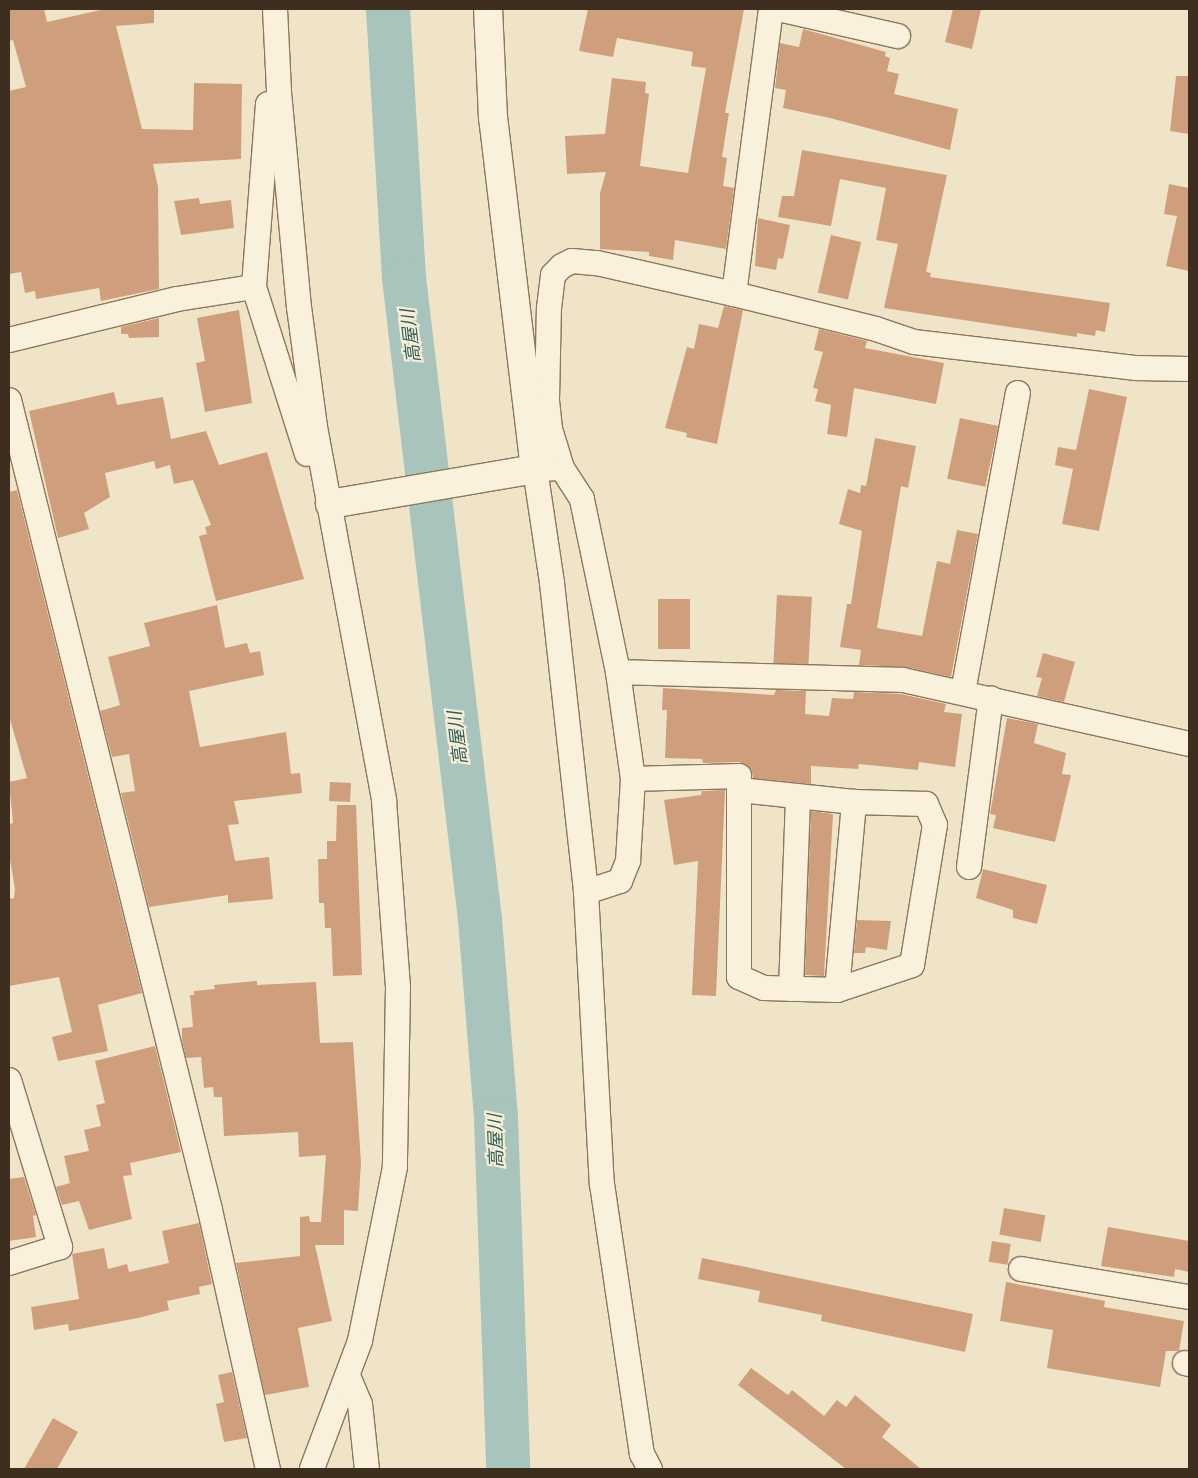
<!DOCTYPE html>
<meta charset="utf-8">
<style>
body{margin:0}
#map{position:relative;width:1198px;height:1478px;overflow:hidden;background:#f0e4c8;font-family:"Libre Baskerville","Noto Sans JP",serif}
div>[style]{position:absolute}
[style*='--x']{left:calc(var(--x)*1px);top:calc(var(--y)*1px);width:calc(var(--w)*1px);rotate:calc(var(--a)*1deg)}
.river>*{height:44px;margin:-22px;padding:0 22px;transform-origin:22px;border-radius:22px;background:#a9c4bc}
.building>*{inset:0;background:#cf9f7d;transform-origin:0 0}
.roads{filter:drop-shadow(1px 0 #8d765c) drop-shadow(-1px 0 #8d765c) drop-shadow(0 1px #8d765c) drop-shadow(0 -1px #8d765c)}
.minor>*{height:24px;margin:-12px;padding:0 12px;transform-origin:12px;border-radius:12px;background:#faf1dc}
.tertiary>*{height:28px;margin:-14px;padding:0 14px;transform-origin:14px;border-radius:14px;background:#faf1dc}
span{translate:-50% -50%;white-space:nowrap;text-align:center;line-height:1.15;-webkit-text-stroke:4.5px #f7eed8;paint-order:stroke}
.water-label{font-size:18px;color:#2f5d5a;font-style:italic}
.frame{position:absolute;inset:0;border:10px solid #3d2e20;pointer-events:none}
</style>
<div id="map">
<div class="river">
<div style="--x:388;--y:9;--w:269;--a:86.6"></div>
<div style="--x:404;--y:278;--w:645;--a:83.24"></div>
<div style="--x:480;--y:919;--w:200;--a:85.4"></div>
<div style="--x:496;--y:1118;--w:351;--a:88"></div>
</div>
<div class="building">
<div style="clip-path:polygon(9px 9px,44px 9px,47px 22px,105px 9px,154px 9px,154px 23px,116px 26px,142px 129px,193px 130px,194px 83px,242px 84px,241px 159px,153px 164px,158px 187px,159px 289px,101px 301px,99px 288px,36px 299px,35px 291px,25px 293px,21px 272px,9px 274px,9px 91px,26px 87px,13px 40px,9px 41px)"></div>
<div style="clip-path:polygon(588px 9px,744px 9px,725px 113px,729px 113px,722px 157px,727px 158px,723px 186px,734px 188px,726px 249px,675px 240px,673px 260px,649px 256px,649px 252px,600px 249px,600px 193px,606px 172px,567px 174px,565px 136px,605px 134px,612px 78px,646px 82px,645px 93px,649px 94px,640px 166px,688px 173px,706px 68px,691px 66px,693px 52px,617px 38px,613px 57px,579px 51px)"></div>
<div style="clip-path:polygon(953px 9px,981px 9px,972px 49px,945px 42px)"></div>
<div style="clip-path:polygon(803px 29px,886px 52px,885px 56px,890px 58px,887px 71px,899px 74px,894px 94px,958px 109px,950px 150px,830px 118px,783px 108px,786px 90px,775px 88px,780px 43px,799px 47px)"></div>
<div style="clip-path:polygon(1176px 76px,1189px 76px,1189px 134px,1170px 131px)"></div>
<div style="clip-path:polygon(802px 150px,947px 175px,926px 272px,931px 273px,930px 277px,1110px 303px,1105px 332px,1096px 330px,1095px 336px,1077px 333px,1077px 337px,884px 308px,898px 244px,876px 240px,886px 188px,840px 179px,831px 226px,778px 217px,782px 196px,794px 196px)"></div>
<div style="clip-path:polygon(1169px 184px,1189px 188px,1189px 271px,1166px 266px,1177px 216px,1164px 214px)"></div>
<div style="clip-path:polygon(199px 198px,200px 204px,231px 200px,234px 228px,181px 235px,174px 201px)"></div>
<div style="clip-path:polygon(758px 218px,790px 225px,783px 259px,778px 258px,776px 270px,755px 266px)"></div>
<div style="left:831px;top:235px;width:31px;height:59px;rotate:13deg"></div>
<div style="clip-path:polygon(724px 306px,743px 310px,717px 444px,686px 437px,687px 433px,665px 428px,687px 347px,694px 349px,699px 324px,718px 328px)"></div>
<div style="clip-path:polygon(239px 310px,252px 403px,205px 412px,196px 363px,205px 361px,197px 318px)"></div>
<div style="clip-path:polygon(159px 318px,159px 337px,129px 338px,128px 334px,121px 334px,121px 327px)"></div>
<div style="clip-path:polygon(819px 329px,867px 341px,865px 348px,944px 363px,936px 404px,854px 388px,847px 437px,827px 434px,831px 405px,815px 401px,818px 389px,813px 388px,823px 352px,814px 350px)"></div>
<div style="clip-path:polygon(1089px 389px,1127px 397px,1099px 531px,1062px 524px,1073px 469px,1055px 465px,1058px 447px,1076px 450px)"></div>
<div style="clip-path:polygon(114px 392px,117px 405px,163px 397px,171px 439px,206px 431px,219px 465px,267px 452px,304px 579px,216px 601px,199px 536px,207px 534px,205px 527px,211px 525px,193px 480px,174px 484px,170px 465px,156px 469px,154px 461px,105px 473px,110px 497px,84px 513px,89px 529px,58px 538px,29px 411px)"></div>
<div style="left:960px;top:418px;width:39px;height:62px;rotate:12deg"></div>
<div style="clip-path:polygon(875px 438px,916px 446px,908px 488px,901px 486px,877px 628px,922px 636px,937px 561px,950px 564px,957px 530px,978px 534px,951px 677px,906px 667px,859px 665px,861px 650px,840px 647px,847px 604px,851px 604px,862px 531px,839px 524px,848px 489px,860px 493px,861px 485px,866px 486px)"></div>
<div style="clip-path:polygon(17px 490px,142px 993px,98px 1005px,108px 1051px,58px 1061px,52px 1037px,72px 1032px,59px 977px,9px 986px,9px 899px,14px 898px,15px 889px,9px 854px,9px 824px,13px 823px,9px 782px,27px 778px,9px 716px,9px 492px)"></div>
<div style="left:777px;top:595px;width:35px;height:68px;rotate:3deg"></div>
<div style="left:658px;top:599px;width:32px;height:50px"></div>
<div style="clip-path:polygon(217px 605px,225px 648px,247px 643px,250px 653px,260px 651px,264px 675px,189px 691px,200px 747px,286px 732px,291px 774px,300px 773px,302px 793px,234px 801px,239px 824px,228px 825px,235px 861px,269px 857px,273px 899px,228px 903px,228px 895px,149px 907px,121px 793px,135px 791px,129px 754px,112px 757px,100px 711px,120px 705px,108px 657px,150px 646px,144px 623px)"></div>
<div style="clip-path:polygon(1043px 653px,1075px 662px,1064px 702px,1037px 696px,1042px 678px,1036px 677px)"></div>
<div style="clip-path:polygon(663px 688px,774px 695px,776px 690px,806px 691px,805px 714px,829px 716px,832px 698px,853px 699px,854px 692px,901px 694px,946px 704px,944px 712px,962px 714px,955px 767px,919px 762px,918px 770px,859px 764px,858px 769px,811px 766px,811px 784px,753px 778px,751px 769px,739px 762px,703px 763px,702px 759px,665px 758px,667px 710px,662px 710px)"></div>
<div style="clip-path:polygon(1007px 718px,1038px 724px,1034px 743px,1066px 753px,1062px 774px,1071px 775px,1055px 842px,993px 828px,996px 815px,990px 814px)"></div>
<div style="left:330px;top:782px;width:21px;height:19px;rotate:3deg"></div>
<div style="clip-path:polygon(725px 790px,716px 996px,692px 995px,698px 861px,674px 865px,664px 800px,701px 795px,702px 791px)"></div>
<div style="clip-path:polygon(337px 805px,356px 805px,362px 975px,333px 976px,331px 928px,325px 928px,324px 903px,319px 903px,318px 859px,327px 859px,327px 841px,336px 841px)"></div>
<div style="clip-path:polygon(811px 811px,833px 814px,824px 976px,805px 975px)"></div>
<div style="clip-path:polygon(983px 869px,1047px 885px,1037px 924px,1013px 918px,1013px 910px,976px 898px)"></div>
<div style="clip-path:polygon(857px 920px,891px 921px,887px 950px,866px 947px,865px 953px,854px 953px)"></div>
<div style="clip-path:polygon(257px 981px,257px 985px,316px 982px,320px 1043px,353px 1042px,361px 1163px,358px 1211px,344px 1210px,344px 1245px,315px 1245px,332px 1321px,298px 1328px,309px 1387px,265px 1395px,236px 1263px,300px 1256px,300px 1217px,309px 1216px,310px 1222px,321px 1222px,326px 1155px,299px 1157px,298px 1132px,224px 1136px,222px 1097px,214px 1097px,213px 1087px,204px 1088px,201px 1057px,186px 1058px,182px 1040px,182px 1028px,193px 1027px,190px 995px,194px 995px,194px 991px,215px 989px,214px 985px)"></div>
<div style="clip-path:polygon(155px 1046px,181px 1152px,130px 1163px,132px 1175px,123px 1176px,132px 1219px,89px 1230px,79px 1201px,62px 1205px,56px 1187px,70px 1183px,64px 1156px,89px 1151px,84px 1130px,101px 1126px,96px 1105px,105px 1103px,95px 1061px)"></div>
<div style="clip-path:polygon(24px 1177px,36px 1215px,33px 1216px,36px 1237px,9px 1241px,9px 1179px)"></div>
<div style="left:1004px;top:1208px;width:42px;height:27px;rotate:10deg"></div>
<div style="clip-path:polygon(199px 1223px,212px 1284px,199px 1287px,200px 1294px,167px 1301px,169px 1310px,138px 1318px,69px 1331px,68px 1324px,34px 1330px,31px 1307px,79px 1299px,72px 1254px,104px 1248px,108px 1269px,127px 1264px,129px 1272px,169px 1263px,162px 1231px)"></div>
<div style="clip-path:polygon(1108px 1227px,1189px 1241px,1189px 1272px,1175px 1269px,1174px 1277px,1101px 1266px)"></div>
<div style="left:992px;top:1241px;width:19px;height:21px;rotate:9deg"></div>
<div style="clip-path:polygon(702px 1258px,973px 1314px,965px 1352px,821px 1321px,822px 1315px,758px 1302px,760px 1291px,698px 1279px)"></div>
<div style="clip-path:polygon(1006px 1282px,1105px 1301px,1104px 1307px,1184px 1321px,1179px 1351px,1166px 1351px,1160px 1387px,1047px 1368px,1053px 1330px,1000px 1321px)"></div>
<div style="clip-path:polygon(751px 1368px,788px 1395px,792px 1390px,824px 1416px,837px 1400px,846px 1407px,855px 1395px,891px 1425px,882px 1437px,921px 1469px,846px 1469px,738px 1385px)"></div>
<div style="clip-path:polygon(232px 1372px,247px 1438px,224px 1442px,216px 1404px,224px 1402px,218px 1375px)"></div>
<div style="clip-path:polygon(53px 1418px,78px 1432px,57px 1469px,24px 1469px)"></div>
</div>
<div class="roads">
<div class="minor">
<div style="--x:275;--y:9;--w:83;--a:87.2"></div>
<div style="--x:279;--y:92;--w:216;--a:84.7"></div>
<div style="--x:299;--y:307;--w:121;--a:82.4"></div>
<div style="--x:315;--y:427;--w:380;--a:79.5"></div>
<div style="--x:384;--y:801;--w:187;--a:85.7"></div>
<div style="--x:398;--y:987;--w:180;--a:91"></div>
<div style="--x:395;--y:1167;--w:177;--a:101.4"></div>
<div style="--x:360;--y:1341;--w:137;--a:110.6"></div>
<div style="--x:778;--y:9;--w:123;--a:12.7"></div>
<div style="--x:268;--y:104;--w:184;--a:94.4"></div>
<div style="--x:254;--y:287;--w:175;--a:72.4"></div>
<div style="--x:734;--y:294;--w:287;--a:-82.6"></div>
<div style="--x:9;--y:340;--w:173;--a:-13.7"></div>
<div style="--x:177;--y:299;--w:78;--a:-8.9"></div>
<div style="--x:9;--y:400;--w:835;--a:76.06"></div>
<div style="--x:210;--y:1210;--w:265;--a:77.4"></div>
<div style="--x:562;--y:468;--w:41;--a:-107.1"></div>
<div style="--x:550;--y:429;--w:29;--a:-96"></div>
<div style="--x:547;--y:400;--w:92;--a:-88.8"></div>
<div style="--x:549;--y:308;--w:33;--a:-83"></div>
<div style="--x:553;--y:275;--w:13;--a:-45"></div>
<div style="--x:562;--y:266;--w:11;--a:-27"></div>
<div style="--x:572;--y:261;--w:25;--a:5"></div>
<div style="--x:597;--y:263;--w:140;--a:12.8"></div>
<div style="--x:734;--y:294;--w:146;--a:13.8"></div>
<div style="--x:876;--y:329;--w:40;--a:18.9"></div>
<div style="--x:914;--y:342;--w:224;--a:6.7"></div>
<div style="--x:1136;--y:368;--w:53;--a:1.1"></div>
<div style="--x:618;--y:672;--w:285;--a:1.6"></div>
<div style="--x:903;--y:680;--w:293;--a:12.6"></div>
<div style="--x:963;--y:692;--w:304;--a:-79.6"></div>
<div style="--x:633;--y:779;--w:106;--a:-1.6"></div>
<div style="--x:739;--y:776;--w:201;--a:90"></div>
<div style="--x:739;--y:977;--w:27;--a:24"></div>
<div style="--x:764;--y:988;--w:73;--a:1.6"></div>
<div style="--x:837;--y:990;--w:79;--a:-18.4"></div>
<div style="--x:912;--y:965;--w:142;--a:-80.7"></div>
<div style="--x:935;--y:825;--w:23;--a:-113"></div>
<div style="--x:926;--y:804;--w:72;--a:-178.4"></div>
<div style="--x:854;--y:802;--w:115;--a:-174"></div>
<div style="--x:969;--y:867;--w:170;--a:-82.6"></div>
<div style="--x:586;--y:892;--w:36;--a:-18"></div>
<div style="--x:620;--y:881;--w:22;--a:-68"></div>
<div style="--x:628;--y:861;--w:82;--a:-86.5"></div>
<div style="--x:633;--y:779;--w:108;--a:-98"></div>
<div style="--x:618;--y:672;--w:177;--a:-101.8"></div>
<div style="--x:582;--y:499;--w:37;--a:-123"></div>
<div style="--x:562;--y:468;--w:27;--a:178"></div>
<div style="--x:535;--y:469;--w:115;--a:81.5"></div>
<div style="--x:552;--y:583;--w:311;--a:83.7"></div>
<div style="--x:586;--y:892;--w:292;--a:86.9"></div>
<div style="--x:602;--y:1184;--w:273;--a:81.6"></div>
<div style="--x:642;--y:1454;--w:17;--a:62"></div>
<div style="--x:791;--y:989;--w:193;--a:-87.9"></div>
<div style="--x:837;--y:990;--w:189;--a:-84.8"></div>
<div style="--x:9;--y:1080;--w:175;--a:73"></div>
<div style="--x:60;--y:1247;--w:53;--a:162.6"></div>
<div style="--x:1021;--y:1269;--w:170;--a:9.5"></div>
<div style="--x:1185;--y:1363;--w:4;--a:14"></div>
<div style="--x:348;--y:1376;--w:30;--a:67"></div>
<div style="--x:360;--y:1404;--w:65;--a:83.9"></div>
</div>
<div class="tertiary">
<div style="--x:330;--y:504;--w:208;--a:-9.7"></div>
<div style="--x:535;--y:469;--w:354;--a:-96.8"></div>
<div style="--x:493;--y:118;--w:109;--a:-92.6"></div>
</div>
</div>
<div class="water-label">
<span style="left:411px;top:336px;rotate:-97deg">高屋川</span>
<span style="left:458px;top:738px;rotate:-97deg">高屋川</span>
<span style="left:496px;top:1141px;rotate:-92deg">高屋川</span>
</div>
<div class="frame"></div>
</div>
